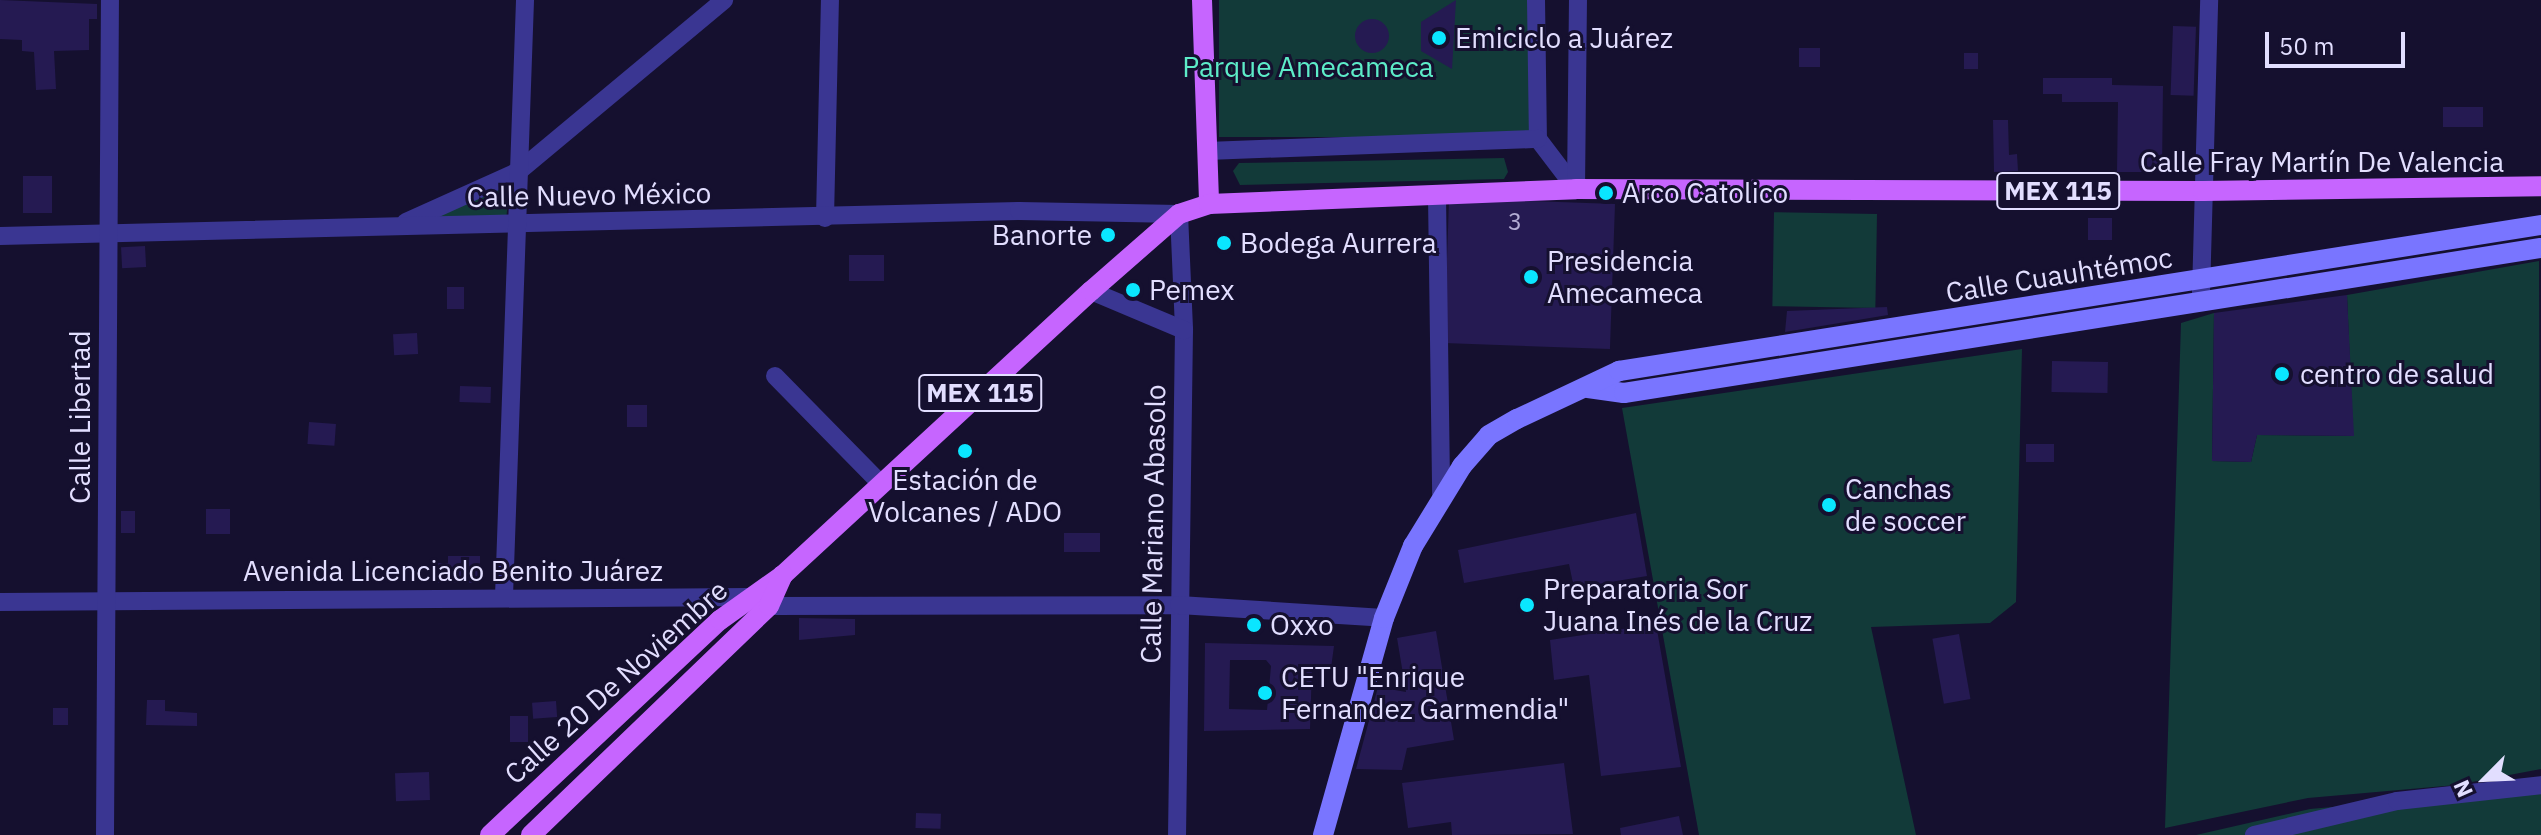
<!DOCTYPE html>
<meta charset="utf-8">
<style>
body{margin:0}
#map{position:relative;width:2541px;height:835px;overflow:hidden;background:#15102f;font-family:"IBM Plex Sans",sans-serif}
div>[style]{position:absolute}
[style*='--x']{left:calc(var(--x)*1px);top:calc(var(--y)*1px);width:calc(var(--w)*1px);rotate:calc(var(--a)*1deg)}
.green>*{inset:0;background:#123a39;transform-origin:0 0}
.building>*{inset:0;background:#251a52;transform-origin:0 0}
.round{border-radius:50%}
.minor>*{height:18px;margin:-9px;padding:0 9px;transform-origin:9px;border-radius:9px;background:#3a3692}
.secondary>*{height:20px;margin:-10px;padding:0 10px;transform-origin:10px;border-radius:10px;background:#7975ff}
.primary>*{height:20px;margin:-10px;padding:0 10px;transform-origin:10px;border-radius:10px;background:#c665ff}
.dots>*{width:22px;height:22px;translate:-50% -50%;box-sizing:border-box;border:4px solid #15102f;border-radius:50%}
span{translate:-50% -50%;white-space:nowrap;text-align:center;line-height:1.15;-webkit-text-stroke:6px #15102f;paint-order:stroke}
.number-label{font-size:24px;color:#b3add4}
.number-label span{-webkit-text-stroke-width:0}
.shield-label span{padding:2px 6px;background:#15102f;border:2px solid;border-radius:6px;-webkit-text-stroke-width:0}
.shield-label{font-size:26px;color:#e2deff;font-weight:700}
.poi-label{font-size:28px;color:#e2deff}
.left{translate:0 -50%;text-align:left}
.right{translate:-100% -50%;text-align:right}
.park-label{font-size:28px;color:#5decc8}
.street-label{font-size:28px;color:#e2deff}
.north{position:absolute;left:2445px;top:739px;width:80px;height:80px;-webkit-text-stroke:6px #15102f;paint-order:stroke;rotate:246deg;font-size:22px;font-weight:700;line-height:32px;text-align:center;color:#e2deff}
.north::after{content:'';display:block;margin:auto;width:28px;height:36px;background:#e2deff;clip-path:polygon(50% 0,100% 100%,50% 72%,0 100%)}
.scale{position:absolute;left:2265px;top:32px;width:140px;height:36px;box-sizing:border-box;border:4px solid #e2deff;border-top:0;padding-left:10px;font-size:24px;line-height:28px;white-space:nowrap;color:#e2deff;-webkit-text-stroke:6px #15102f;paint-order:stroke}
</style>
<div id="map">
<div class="green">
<div style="left:1219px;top:0;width:311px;height:137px"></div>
<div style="clip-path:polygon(1504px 158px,1508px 172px,1504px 179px,1240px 185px,1233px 171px,1239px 163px)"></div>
<div style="clip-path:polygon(510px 180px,506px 221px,409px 224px)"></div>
<div style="left:1877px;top:214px;width:94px;height:103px;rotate:91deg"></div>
<div style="clip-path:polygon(2539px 261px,2541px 769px,2456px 785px,2308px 798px,2165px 828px,2181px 323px,2214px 313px,2212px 461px,2251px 462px,2257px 435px,2353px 436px,2347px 295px)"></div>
<div style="clip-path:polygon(2022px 349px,2016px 602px,1990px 623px,1871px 627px,1916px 835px,1699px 835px,1622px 408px)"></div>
<div style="clip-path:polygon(2541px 780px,2541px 835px,2196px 835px,2310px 809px,2478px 794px)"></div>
</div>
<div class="building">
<div style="clip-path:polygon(0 0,97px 4px,97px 19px,89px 19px,89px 50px,54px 51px,56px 89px,36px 90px,34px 52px,22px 51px,22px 40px,0 39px)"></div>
<div style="clip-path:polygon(1456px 0,1452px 69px,1421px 51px,1421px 22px)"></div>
<div class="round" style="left:1355px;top:19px;width:34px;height:34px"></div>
<div style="left:2173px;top:26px;width:23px;height:69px;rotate:2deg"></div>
<div style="left:1799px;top:48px;width:21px;height:19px"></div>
<div style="left:1964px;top:53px;width:14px;height:16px"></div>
<div style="clip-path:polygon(2043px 78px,2112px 78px,2112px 85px,2163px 86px,2162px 172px,2117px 172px,2118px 102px,2062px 102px,2062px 94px,2043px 94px)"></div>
<div style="left:2443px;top:107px;width:40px;height:20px"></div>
<div style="clip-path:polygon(1993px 120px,2008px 120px,2009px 155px,2017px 154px,2018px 171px,1994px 172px)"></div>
<div style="left:23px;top:176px;width:29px;height:37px"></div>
<div style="left:1615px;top:204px;width:145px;height:166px;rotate:92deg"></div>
<div style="left:2088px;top:218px;width:24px;height:22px"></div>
<div style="left:145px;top:246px;width:21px;height:24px;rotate:87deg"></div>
<div style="left:849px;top:255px;width:35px;height:26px"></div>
<div style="left:447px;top:287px;width:17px;height:22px"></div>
<div style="clip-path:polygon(2347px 295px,2354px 436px,2257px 435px,2251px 462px,2212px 461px,2214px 313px)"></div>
<div style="clip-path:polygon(1887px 307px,1888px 315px,1785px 332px,1787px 311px)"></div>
<div style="left:417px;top:333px;width:21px;height:24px;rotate:87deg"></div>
<div style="left:2052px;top:361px;width:56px;height:31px;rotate:1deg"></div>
<div style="left:460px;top:386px;width:31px;height:16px;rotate:2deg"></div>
<div style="left:627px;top:405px;width:20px;height:22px"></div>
<div style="left:309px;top:422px;width:27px;height:22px;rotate:4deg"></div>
<div style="left:2026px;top:444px;width:28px;height:18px"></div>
<div style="left:206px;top:509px;width:24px;height:25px"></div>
<div style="left:121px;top:511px;width:14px;height:22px"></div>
<div style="clip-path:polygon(1636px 513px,1647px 576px,1574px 588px,1569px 564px,1464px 583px,1458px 550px)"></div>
<div style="left:1064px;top:533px;width:36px;height:19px"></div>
<div style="clip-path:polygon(448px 556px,480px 556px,480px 583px,433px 583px,433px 563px,448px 563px)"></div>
<div style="clip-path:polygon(799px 618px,855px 619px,855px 635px,799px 640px)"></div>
<div style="clip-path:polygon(1656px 624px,1681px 767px,1601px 776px,1589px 675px,1554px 680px,1550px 640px)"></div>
<div style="clip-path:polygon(1436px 631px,1454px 740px,1407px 748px,1402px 770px,1356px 769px,1378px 687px,1406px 692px,1397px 638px)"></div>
<div style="left:1959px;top:634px;width:66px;height:27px;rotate:80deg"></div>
<div style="clip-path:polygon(evenodd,1205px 643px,1334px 646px,1331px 668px,1312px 667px,1310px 729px,1204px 731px,1205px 643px,1230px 660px,1266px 660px,1271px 666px,1267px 710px,1229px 709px,1230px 660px)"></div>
<div style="clip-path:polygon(147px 700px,165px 700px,165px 711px,197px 713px,197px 726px,146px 725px)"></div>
<div style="left:556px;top:701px;width:16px;height:24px;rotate:86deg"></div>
<div style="left:53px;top:708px;width:15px;height:17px"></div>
<div style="left:510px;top:716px;width:18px;height:26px"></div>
<div style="clip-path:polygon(1564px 763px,1573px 834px,1452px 835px,1451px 822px,1408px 828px,1402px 783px)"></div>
<div style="left:429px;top:772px;width:28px;height:34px;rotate:88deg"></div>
<div style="left:916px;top:813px;width:25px;height:15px;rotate:2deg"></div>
<div style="clip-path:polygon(1679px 816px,1683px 835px,1621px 835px,1620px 828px)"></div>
</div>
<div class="minor">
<div style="--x:1536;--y:0;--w:139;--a:89.2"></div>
<div style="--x:1538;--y:139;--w:63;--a:52.8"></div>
<div style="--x:1207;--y:151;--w:331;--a:-2.1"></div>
<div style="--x:1576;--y:189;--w:189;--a:-89.4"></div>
<div style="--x:1437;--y:196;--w:298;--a:89.2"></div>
<div style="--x:825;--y:218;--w:218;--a:-88.7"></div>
<div style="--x:406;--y:222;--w:124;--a:-24.3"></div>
<div style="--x:519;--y:171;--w:267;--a:-39.8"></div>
<div style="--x:0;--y:236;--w:1019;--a:-1.41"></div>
<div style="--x:1019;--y:211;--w:160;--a:1.1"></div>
<div style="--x:1179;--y:214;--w:116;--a:87.5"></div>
<div style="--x:1184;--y:330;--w:505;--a:90.79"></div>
<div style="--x:1091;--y:291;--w:101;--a:22.8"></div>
<div style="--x:2201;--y:293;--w:293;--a:-88.4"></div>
<div style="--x:775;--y:376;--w:151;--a:45.5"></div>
<div style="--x:504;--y:596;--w:596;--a:-87.98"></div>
<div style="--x:0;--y:602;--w:749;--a:-0.38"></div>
<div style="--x:749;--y:597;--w:22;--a:24"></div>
<div style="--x:769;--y:606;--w:410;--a:-0.1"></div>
<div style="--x:1179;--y:605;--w:205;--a:3.6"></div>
<div style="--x:105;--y:835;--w:835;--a:-89.66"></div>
<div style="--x:2254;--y:835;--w:147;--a:-13.4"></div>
<div style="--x:2397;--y:801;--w:145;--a:-6.3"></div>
</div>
<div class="secondary">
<div style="--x:1588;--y:388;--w:36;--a:8"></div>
<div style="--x:1624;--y:393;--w:928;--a:-8.99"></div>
<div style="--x:1323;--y:835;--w:225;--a:-74.3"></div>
<div style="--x:1384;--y:618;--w:78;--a:-68.1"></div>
<div style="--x:1413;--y:546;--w:94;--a:-58.5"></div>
<div style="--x:1462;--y:466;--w:41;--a:-48.9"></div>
<div style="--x:1489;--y:435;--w:32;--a:-30"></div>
<div style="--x:1517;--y:419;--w:113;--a:-25.2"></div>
<div style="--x:1619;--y:371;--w:933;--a:-9"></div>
</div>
<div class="primary">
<div style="--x:1202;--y:0;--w:204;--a:88"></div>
<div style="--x:490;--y:835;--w:315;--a:-43.1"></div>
<div style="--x:720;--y:620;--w:77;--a:-35.5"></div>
<div style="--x:783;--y:575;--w:419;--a:-42.7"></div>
<div style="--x:1091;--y:291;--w:117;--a:-41.2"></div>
<div style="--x:1179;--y:214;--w:32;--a:-18"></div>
<div style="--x:1209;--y:204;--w:367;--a:-2.3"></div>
<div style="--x:1576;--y:189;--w:627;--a:0.18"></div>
<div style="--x:2203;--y:191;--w:338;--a:-0.8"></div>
<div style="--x:531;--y:835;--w:330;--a:-43.9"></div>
<div style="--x:769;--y:606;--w:34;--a:-66"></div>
</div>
<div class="dots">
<div style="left:1439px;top:38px;background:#0ae6ff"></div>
<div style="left:1606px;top:193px;background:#0ae6ff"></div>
<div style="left:1108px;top:235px;background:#0ae6ff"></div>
<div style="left:1224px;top:243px;background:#0ae6ff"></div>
<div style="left:1531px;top:277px;background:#0ae6ff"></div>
<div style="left:1133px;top:290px;background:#0ae6ff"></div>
<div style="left:2282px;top:374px;background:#0ae6ff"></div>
<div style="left:965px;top:451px;background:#0ae6ff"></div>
<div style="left:1829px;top:505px;background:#0ae6ff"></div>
<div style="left:1527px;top:605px;background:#0ae6ff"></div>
<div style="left:1254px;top:625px;background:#0ae6ff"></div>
<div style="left:1265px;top:693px;background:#0ae6ff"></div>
</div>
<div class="number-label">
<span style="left:1515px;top:222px">3</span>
</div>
<div class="shield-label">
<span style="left:2058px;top:191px">MEX 115</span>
<span style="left:980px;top:393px">MEX 115</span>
</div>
<div class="poi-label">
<span class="left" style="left:1455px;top:38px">Emiciclo a Juárez</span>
<span class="left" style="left:1622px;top:193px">Arco Catolico</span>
<span class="right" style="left:1092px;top:235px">Banorte</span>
<span class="left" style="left:1240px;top:243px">Bodega Aurrera</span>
<span class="left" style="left:1547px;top:277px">Presidencia<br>Amecameca</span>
<span class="left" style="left:1149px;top:290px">Pemex</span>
<span class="left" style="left:2300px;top:374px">centro de salud</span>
<span style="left:965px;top:496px">Estación de<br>Volcanes / ADO</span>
<span class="left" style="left:1845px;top:505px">Canchas<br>de soccer</span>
<span class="left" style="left:1543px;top:605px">Preparatoria Sor<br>Juana Inés de la Cruz</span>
<span class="left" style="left:1270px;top:625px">Oxxo</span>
<span class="left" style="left:1281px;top:693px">CETU "Enrique<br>Fernandez Garmendia"</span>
</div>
<div class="park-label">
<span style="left:1308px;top:67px">Parque Amecameca</span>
</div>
<div class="street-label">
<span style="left:2322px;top:162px">Calle Fray Martín De Valencia</span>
<span style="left:589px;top:195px;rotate:-1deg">Calle Nuevo México</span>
<span style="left:2059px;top:275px;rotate:-9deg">Calle Cuauhtémoc</span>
<span style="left:80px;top:417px;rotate:-90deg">Calle Libertad</span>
<span style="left:1153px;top:524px;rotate:-89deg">Calle Mariano Abasolo</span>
<span style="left:453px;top:571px">Avenida Licenciado Benito Juárez</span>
<span style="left:616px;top:682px;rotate:-42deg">Calle 20 De Noviembre</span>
</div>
<div class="north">N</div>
<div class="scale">50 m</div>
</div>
